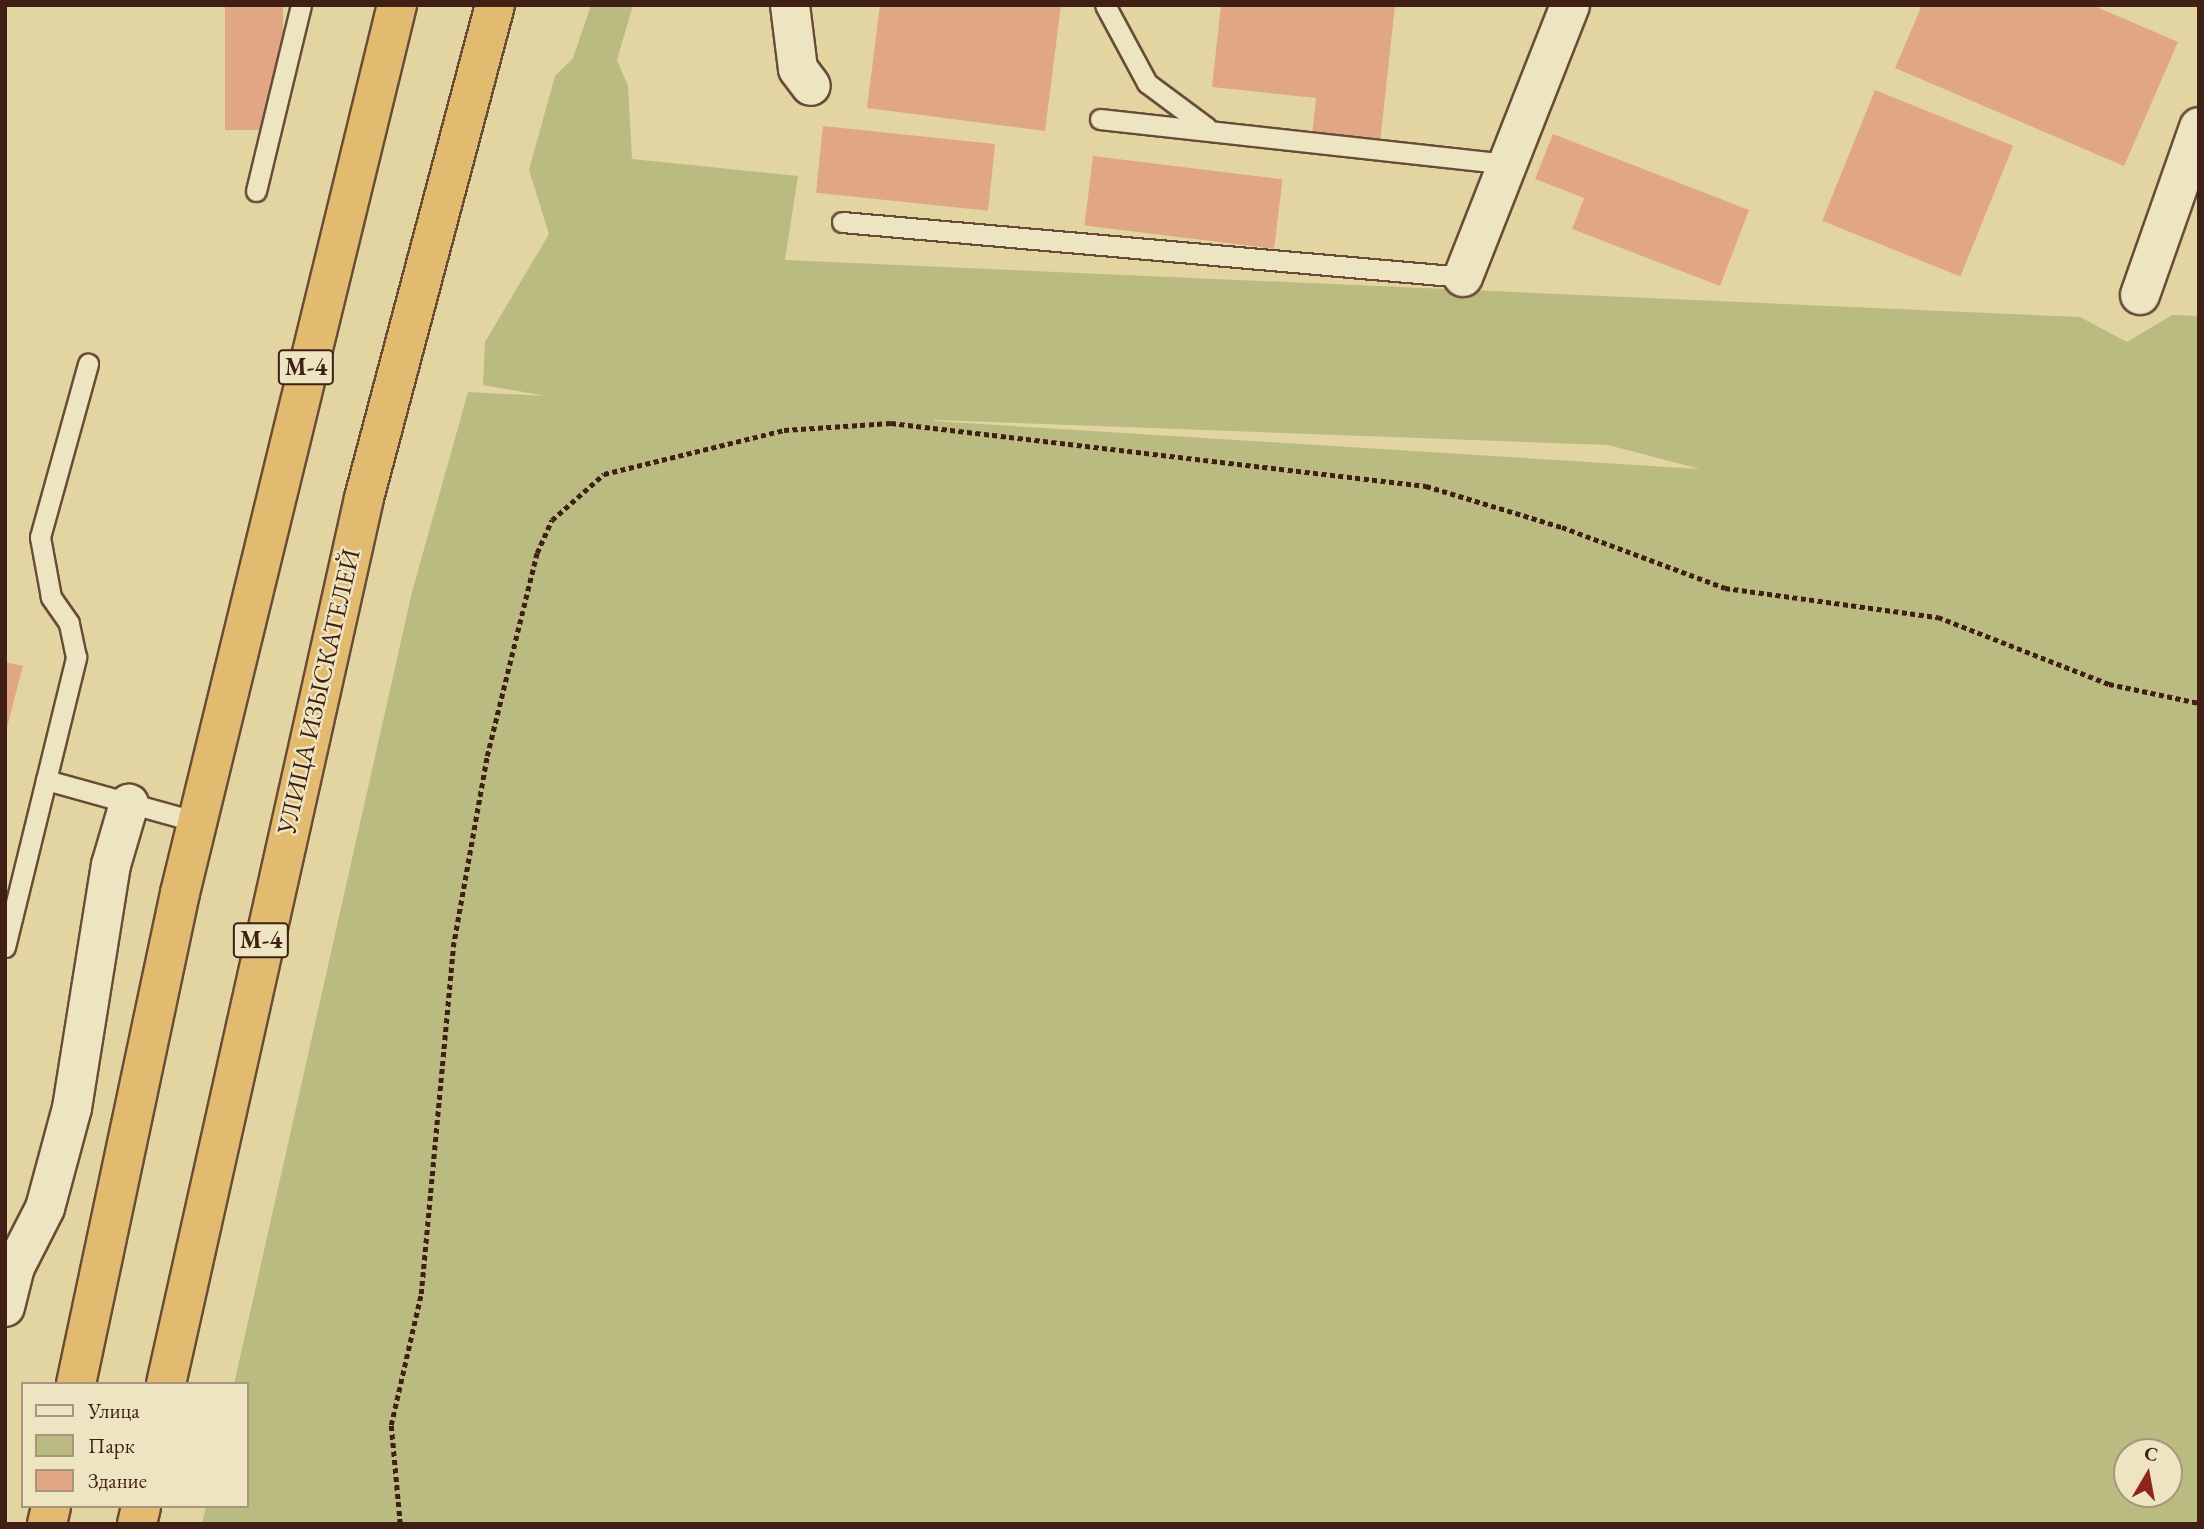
<!DOCTYPE html>
<meta charset="utf-8">
<style>
body{margin:0}
#map{position:relative;width:2204px;height:1529px;overflow:hidden;background:#e3d5a1;font-family:"EB Garamond",serif}
div>[style]{position:absolute}
[style*='--x']{left:calc(var(--x)*1px);top:calc(var(--y)*1px);width:calc(var(--w)*1px);rotate:calc(var(--a)*1deg)}
.green>*{inset:0;background:#babb80}
.building>*{inset:0;background:#e1a784;transform-origin:0 0}
.path>*{height:4.5px;margin-top:-2.25px;transform-origin:0;background:repeating-linear-gradient(90deg,#401f14 0 5px,transparent 0 8.5px)}
.roads{filter:drop-shadow(2px 0 #694c37) drop-shadow(-2px 0 #694c37) drop-shadow(0 2px #694c37) drop-shadow(0 -2px #694c37)}
.lane>*{height:19px;margin:-9.5px;padding:0 9.5px;transform-origin:9.5px;border-radius:9.5px;background:#ede4c2}
.street>*{height:38px;margin:-19px;padding:0 19px;transform-origin:19px;border-radius:19px;background:#ede4c2}
.highway>*{height:38px;margin:-19px;padding:0 19px;transform-origin:19px;border-radius:19px;background:#e2ba70}
span{translate:-50% -50%;white-space:nowrap;text-align:center;line-height:1.15;-webkit-text-stroke:5px #ede4c2;paint-order:stroke}
.shield-label span{padding:2px 5px;background:#ede4c2;border:2px solid;border-radius:5px;-webkit-text-stroke-width:0}
.shield-label{font-size:24px;color:#401f14;font-weight:700}
.street-label{font-size:26px;color:#401f14}
.frame{position:absolute;inset:0;border:7px solid #401f14;pointer-events:none}
.legend{position:absolute;left:21px;top:1382px;width:228px;height:126px;box-sizing:border-box;background:#ede4c2;border:2px solid #a8957c;margin:0;padding:9px 12px;list-style:none;font-size:21px;color:#401f14}
.legend li{display:flex;align-items:center;gap:14px;height:35px}
.legend b{width:35px;border:2px solid #a8957c}
.north{position:absolute;left:2113px;top:1438px;width:70px;height:70px;box-sizing:border-box;background:#ede4c2;border:2px solid #a8957c;border-radius:50%;rotate:10deg;font-size:19px;font-weight:700;line-height:28px;text-align:center;color:#401f14}
.north::after{content:'';display:block;margin:auto;width:24px;height:32px;background:#8f2418;clip-path:polygon(50% 0,100% 100%,50% 72%,0 100%)}
</style>
<div id="map">
<div class="green">
<div style="clip-path:polygon(evenodd,591px 5px,633px 5px,617px 60px,628px 86px,632px 159px,798px 176px,785px 260px,2080px 317px,2127px 342px,2172px 315px,2199px 316px,2199px 1524px,202px 1524px,206px 1506px,247px 1506px,247px 1384px,234px 1384px,412px 592px,468px 392px,546px 396px,483px 385px,485px 342px,549px 234px,529px 170px,555px 76px,573px 58px,591px 5px,934px 420px,1608px 445px,1700px 469px,934px 421px,934px 420px,591px 5px,2127px 1452px,2169px 1452px,2169px 1494px,2127px 1494px,2127px 1452px)"></div>
</div>
<div class="building">
<div style="left:225px;top:5px;width:58px;height:125px"></div>
<div style="clip-path:polygon(880px 5px,1061px 5px,1045px 131px,867px 108px)"></div>
<div style="clip-path:polygon(1221px 5px,1395px 5px,1380px 143px,1312px 136px,1316px 98px,1212px 87px)"></div>
<div style="clip-path:polygon(1922px 5px,2092px 5px,2178px 42px,2124px 166px,1895px 68px)"></div>
<div style="left:1875px;top:90px;width:149px;height:141px;rotate:22deg"></div>
<div style="left:823px;top:126px;width:173px;height:67px;rotate:6deg"></div>
<div style="clip-path:polygon(1553px 134px,1749px 210px,1720px 286px,1572px 229px,1584px 198px,1535px 179px)"></div>
<div style="left:1093px;top:156px;width:191px;height:70px;rotate:7deg"></div>
<div style="clip-path:polygon(5px 662px,23px 666px,6px 731px,5px 730px)"></div>
</div>
<div class="path">
<div style="--x:400;--y:1524;--w:99;--a:-95.2"></div>
<div style="--x:391;--y:1425;--w:134;--a:-77.1"></div>
<div style="--x:421;--y:1294;--w:348;--a:-84.7"></div>
<div style="--x:453;--y:947;--w:194;--a:-79.9"></div>
<div style="--x:487;--y:756;--w:209;--a:-76.2"></div>
<div style="--x:537;--y:553;--w:36;--a:-66"></div>
<div style="--x:552;--y:520;--w:69;--a:-41.5"></div>
<div style="--x:604;--y:474;--w:185;--a:-13.7"></div>
<div style="--x:784;--y:430;--w:107;--a:-3.7"></div>
<div style="--x:891;--y:423;--w:539;--a:6.72"></div>
<div style="--x:1426;--y:486;--w:142;--a:16.8"></div>
<div style="--x:1562;--y:527;--w:174;--a:20.5"></div>
<div style="--x:1725;--y:588;--w:215;--a:7.8"></div>
<div style="--x:1938;--y:617;--w:184;--a:21.4"></div>
<div style="--x:2109;--y:684;--w:92;--a:11.9"></div>
</div>
<div class="roads">
<div class="lane">
<div style="--x:1105;--y:5;--w:89;--a:61.7"></div>
<div style="--x:1147;--y:83;--w:74;--a:36.7"></div>
<div style="--x:1100;--y:119;--w:411;--a:6.3"></div>
<div style="--x:256;--y:191;--w:191;--a:-76.4"></div>
<div style="--x:842;--y:222;--w:623;--a:5.06"></div>
<div style="--x:46;--y:780;--w:157;--a:15.5"></div>
<div style="--x:5;--y:947;--w:299;--a:-76.2"></div>
<div style="--x:76;--y:657;--w:35;--a:-102"></div>
<div style="--x:69;--y:623;--w:32;--a:-125"></div>
<div style="--x:51;--y:597;--w:61;--a:-100.4"></div>
<div style="--x:40;--y:537;--w:180;--a:-74.5"></div>
</div>
<div class="street">
<div style="--x:790;--y:5;--w:64;--a:82.9"></div>
<div style="--x:798;--y:69;--w:21;--a:53"></div>
<div style="--x:1463;--y:277;--w:292;--a:-68.5"></div>
<div style="--x:2140;--y:295;--w:178;--a:-70.6"></div>
<div style="--x:5;--y:1307;--w:41;--a:-76"></div>
<div style="--x:15;--y:1267;--w:66;--a:-63"></div>
<div style="--x:45;--y:1208;--w:104;--a:-74.9"></div>
<div style="--x:72;--y:1108;--w:246;--a:-80.9"></div>
<div style="--x:111;--y:865;--w:64;--a:-73.6"></div>
</div>
<div class="highway">
<div style="--x:76;--y:1384;--w:502;--a:-78.04"></div>
<div style="--x:180;--y:893;--w:914;--a:-76.27"></div>
<div style="--x:166;--y:1384;--w:908;--a:-77.4"></div>
<div style="--x:364;--y:498;--w:510;--a:-75.12"></div>
<div style="--x:47;--y:1524;--w:18;--a:-77"></div>
<div style="--x:137;--y:1524;--w:18;--a:-77"></div>
</div>
</div>
<div class="shield-label">
<span style="left:306px;top:367px">М-4</span>
<span style="left:261px;top:940px">М-4</span>
</div>
<div class="street-label">
<span style="left:319px;top:692px;rotate:-77deg">УЛИЦА ИЗЫСКАТЕЛЕЙ</span>
</div>
<div class="frame"></div>
<ul class="legend">
<li><b style="height:9px;background:#ede4c2"></b>Улица</li>
<li><b style="height:19px;background:#babb80"></b>Парк</li>
<li><b style="height:19px;background:#e1a784"></b>Здание</li>
</ul>
<div class="north">С</div>
</div>
